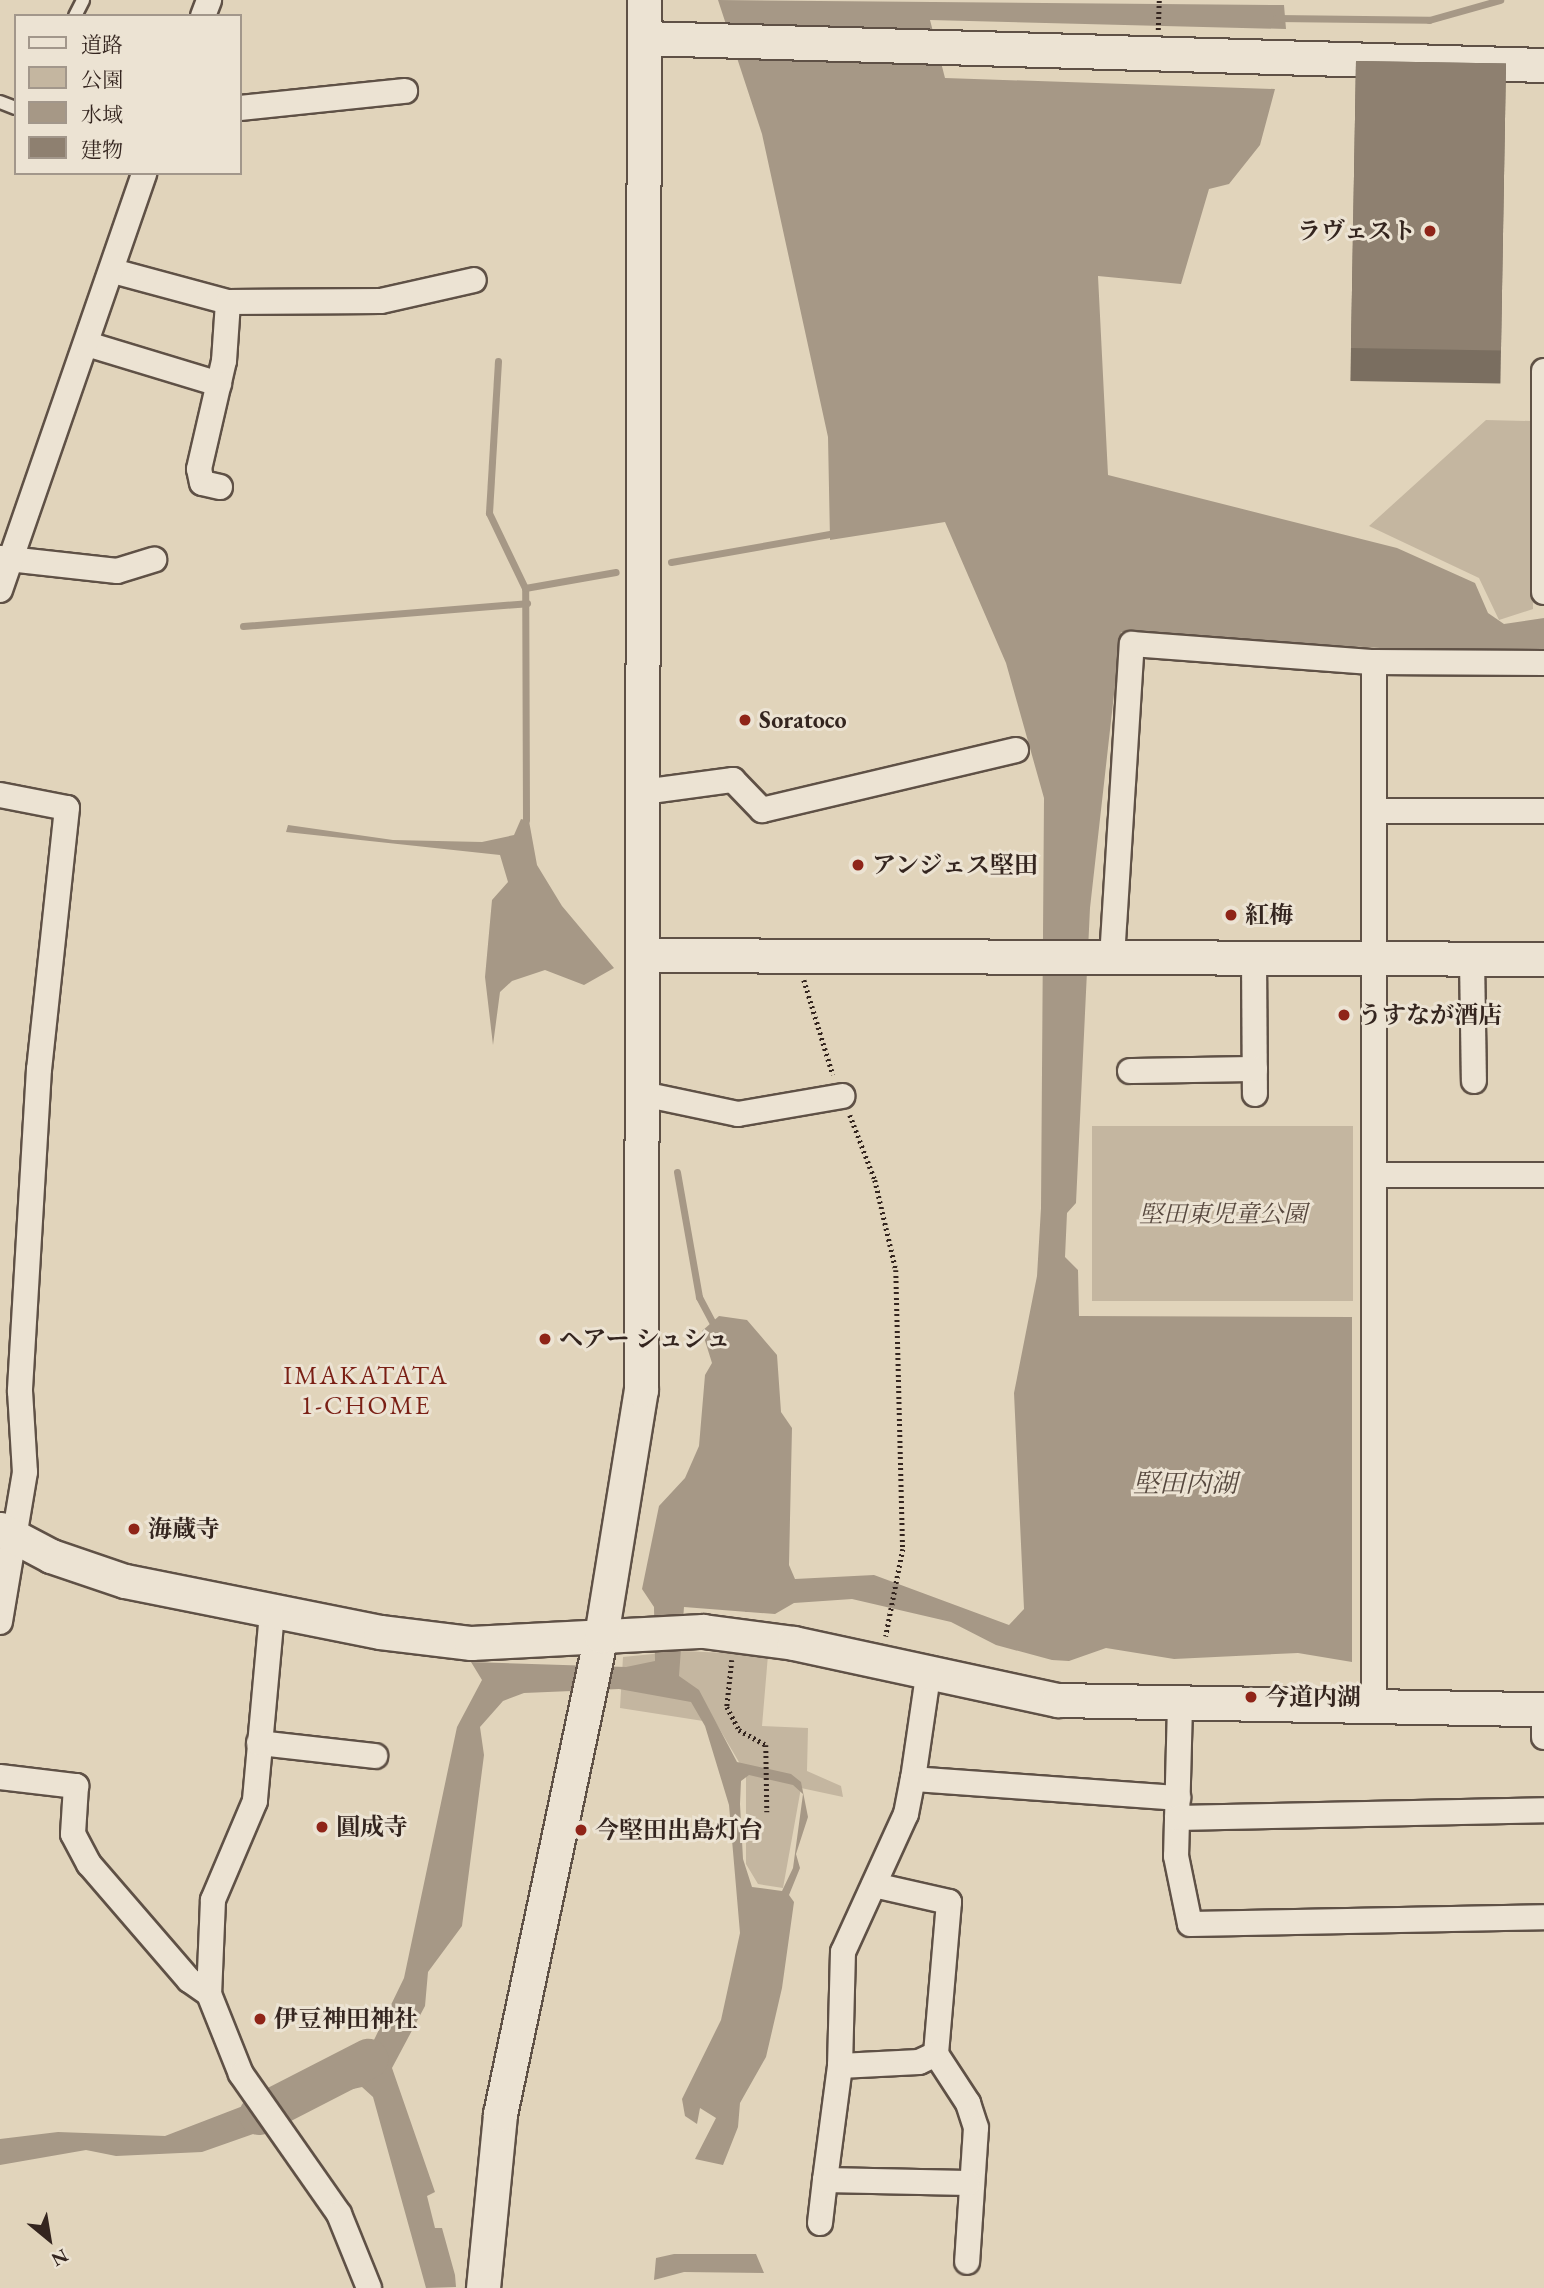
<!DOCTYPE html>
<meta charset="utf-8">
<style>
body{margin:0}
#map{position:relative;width:1544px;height:2288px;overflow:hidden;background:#e1d4bb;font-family:"EB Garamond","Noto Serif JP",serif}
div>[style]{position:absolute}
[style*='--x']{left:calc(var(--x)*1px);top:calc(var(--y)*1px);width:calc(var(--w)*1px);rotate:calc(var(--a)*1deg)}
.green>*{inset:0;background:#c4b6a0;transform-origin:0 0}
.water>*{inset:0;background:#a69886}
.stream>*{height:7px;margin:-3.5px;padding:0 3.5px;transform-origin:3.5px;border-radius:3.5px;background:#a69886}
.river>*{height:40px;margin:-20px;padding:0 20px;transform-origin:20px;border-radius:20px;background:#a69886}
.path>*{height:4.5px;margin-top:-2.25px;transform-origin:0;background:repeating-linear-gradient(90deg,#34251f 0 2px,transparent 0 5.5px)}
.roads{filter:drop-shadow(2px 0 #5f5146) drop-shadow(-2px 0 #5f5146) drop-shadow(0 2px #5f5146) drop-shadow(0 -2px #5f5146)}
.lane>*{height:12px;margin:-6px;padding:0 6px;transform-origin:6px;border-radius:6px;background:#ece3d3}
.street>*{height:24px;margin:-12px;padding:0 12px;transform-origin:12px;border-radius:12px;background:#ece3d3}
.secondary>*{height:33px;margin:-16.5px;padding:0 16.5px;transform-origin:16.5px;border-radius:16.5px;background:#ece3d3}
.wall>*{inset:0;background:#7a6e60;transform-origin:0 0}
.building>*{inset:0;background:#8e8070;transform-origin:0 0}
.dots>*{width:19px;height:19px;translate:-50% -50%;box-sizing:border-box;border:4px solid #ece3d3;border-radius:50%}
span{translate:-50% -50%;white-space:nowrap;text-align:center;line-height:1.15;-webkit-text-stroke:6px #ece3d3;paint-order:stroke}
.poi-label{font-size:24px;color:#34251f;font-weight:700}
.right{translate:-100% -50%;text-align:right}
.left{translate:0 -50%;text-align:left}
.park-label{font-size:24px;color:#58493f;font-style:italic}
.neighbourhood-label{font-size:26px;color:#7a1f14;letter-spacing:2px}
.water-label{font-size:26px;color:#56483e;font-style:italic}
.legend{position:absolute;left:14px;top:14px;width:228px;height:161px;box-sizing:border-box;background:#ece3d3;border:2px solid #a2978b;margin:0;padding:9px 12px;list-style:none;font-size:21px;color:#34251f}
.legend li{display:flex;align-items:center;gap:14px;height:35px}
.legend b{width:35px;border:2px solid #a2978b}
.north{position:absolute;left:14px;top:2204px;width:70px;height:70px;-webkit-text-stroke:5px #ece3d3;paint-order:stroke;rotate:150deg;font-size:19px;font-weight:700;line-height:28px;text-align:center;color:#34251f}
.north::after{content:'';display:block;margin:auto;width:24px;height:32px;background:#34251f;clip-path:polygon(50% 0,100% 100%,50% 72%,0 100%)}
</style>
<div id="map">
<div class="green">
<div style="clip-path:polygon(1486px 420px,1531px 421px,1533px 609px,1499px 620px,1479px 578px,1369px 526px)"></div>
<div style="left:1092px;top:1126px;width:261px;height:175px"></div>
<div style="clip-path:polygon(683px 1651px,768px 1655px,762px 1726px,808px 1728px,807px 1771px,841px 1786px,843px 1797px,801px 1788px,783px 1888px,758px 1884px,746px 1864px,746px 1774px,716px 1723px,620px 1708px,623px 1657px)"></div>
</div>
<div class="water">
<div style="clip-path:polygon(evenodd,718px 0,1284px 5px,1286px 29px,930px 20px,945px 78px,1275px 89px,1260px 145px,1229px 184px,1209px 189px,1181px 284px,1098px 276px,1108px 475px,1397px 548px,1475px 583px,1488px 613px,1504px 624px,1544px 618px,1544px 652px,1445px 652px,1121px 632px,1090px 908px,1076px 1203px,1067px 1213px,1065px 1257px,1078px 1270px,1079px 1316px,1352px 1317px,1352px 1662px,1298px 1653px,1174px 1659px,1106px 1648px,1069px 1661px,1052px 1660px,996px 1645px,951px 1622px,852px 1599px,794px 1603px,775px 1614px,684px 1607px,679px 1676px,699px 1690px,737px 1762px,791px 1774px,801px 1782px,808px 1817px,796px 1854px,800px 1868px,789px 1895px,794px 1902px,782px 1988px,766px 2057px,740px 2103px,738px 2127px,723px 2165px,695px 2159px,716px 2118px,700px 2108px,697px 2124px,685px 2116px,682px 2099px,721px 2020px,740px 1933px,729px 1805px,705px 1726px,691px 1702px,619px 1689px,524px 1693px,503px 1701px,480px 1727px,484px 1755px,462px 1926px,428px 1972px,425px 2006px,392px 2068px,435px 2192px,427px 2196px,435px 2228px,442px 2228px,455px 2275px,456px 2287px,426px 2288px,373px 2097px,362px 2087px,326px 2095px,314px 2074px,321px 2063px,373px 2042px,404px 1978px,457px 1727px,482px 1680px,471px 1662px,626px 1667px,655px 1661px,654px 1607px,642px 1589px,659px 1506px,685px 1478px,699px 1446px,705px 1375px,712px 1363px,702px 1331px,719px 1316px,747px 1320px,777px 1355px,781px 1412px,792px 1428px,789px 1565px,795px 1579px,874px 1575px,1009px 1625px,1024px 1609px,1014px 1393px,1037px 1276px,1041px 1208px,1044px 798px,1006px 663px,945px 522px,830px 540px,828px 437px,762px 134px,718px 0,749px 1775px,793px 1785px,803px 1794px,793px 1868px,782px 1891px,752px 1887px,743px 1859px,740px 1804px,741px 1781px,749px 1775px)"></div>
<div style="clip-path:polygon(521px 819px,529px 821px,537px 865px,562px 906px,614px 968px,584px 985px,545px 970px,512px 981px,500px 992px,493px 1045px,485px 977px,492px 900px,508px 882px,500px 855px,286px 832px,288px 825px,393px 840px,482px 842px,514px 835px)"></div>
<div style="clip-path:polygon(305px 2082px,313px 2098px,256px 2133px,202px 2152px,116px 2156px,86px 2150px,0 2165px,0 2139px,58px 2132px,165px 2136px)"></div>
<div style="clip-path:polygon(674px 2254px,756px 2254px,764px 2273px,684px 2272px,654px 2280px,656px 2258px)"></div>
</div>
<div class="stream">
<div style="--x:1276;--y:18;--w:153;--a:0.7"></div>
<div style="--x:1429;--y:20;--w:74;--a:-15.7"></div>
<div style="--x:498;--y:361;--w:152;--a:93.4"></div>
<div style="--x:489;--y:513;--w:83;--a:64.4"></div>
<div style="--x:671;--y:562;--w:161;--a:-10"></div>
<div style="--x:243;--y:626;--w:285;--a:-4.6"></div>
<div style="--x:526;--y:820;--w:232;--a:-90.2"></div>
<div style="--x:525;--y:588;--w:92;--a:-10"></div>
<div style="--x:677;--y:1172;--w:127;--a:80"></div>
<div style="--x:699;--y:1297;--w:36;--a:62"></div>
</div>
<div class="river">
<div style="--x:259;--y:2115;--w:123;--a:-27.2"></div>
</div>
<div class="path">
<div style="--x:1158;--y:30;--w:30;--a:-88"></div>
<div style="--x:804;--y:980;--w:99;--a:73"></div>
<div style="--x:850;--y:1115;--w:70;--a:69"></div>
<div style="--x:875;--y:1180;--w:92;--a:76.9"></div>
<div style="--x:896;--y:1270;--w:279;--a:88.6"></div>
<div style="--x:903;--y:1549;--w:89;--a:101.1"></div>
<div style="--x:732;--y:1660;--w:47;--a:96.1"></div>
<div style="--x:727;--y:1707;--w:26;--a:62"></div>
<div style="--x:739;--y:1730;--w:31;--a:29"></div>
<div style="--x:766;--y:1745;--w:67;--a:89.1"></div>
</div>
<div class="roads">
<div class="lane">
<div style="--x:75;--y:16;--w:18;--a:-63"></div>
<div style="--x:0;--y:102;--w:17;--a:21"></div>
</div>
<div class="street">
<div style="--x:203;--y:16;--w:17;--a:-69"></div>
<div style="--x:240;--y:108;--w:166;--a:-5.9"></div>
<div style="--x:113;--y:271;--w:119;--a:15.1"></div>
<div style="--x:228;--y:302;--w:153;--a:-0.4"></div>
<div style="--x:381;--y:301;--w:95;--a:-12.7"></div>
<div style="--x:87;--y:344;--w:138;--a:16.9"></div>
<div style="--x:1544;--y:371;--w:221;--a:90"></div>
<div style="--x:220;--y:487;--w:18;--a:-167"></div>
<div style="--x:202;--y:483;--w:14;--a:-102"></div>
<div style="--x:199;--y:469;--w:111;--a:-77"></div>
<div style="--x:224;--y:361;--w:59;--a:-86.1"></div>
<div style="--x:0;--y:558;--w:118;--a:6.3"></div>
<div style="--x:117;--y:571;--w:39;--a:-17"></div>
<div style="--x:0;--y:590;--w:441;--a:-70.9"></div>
<div style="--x:643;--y:792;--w:91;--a:-7.6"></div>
<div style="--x:733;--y:780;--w:42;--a:46"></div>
<div style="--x:762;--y:810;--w:261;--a:-13.3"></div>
<div style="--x:0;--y:795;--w:68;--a:11"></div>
<div style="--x:67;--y:808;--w:262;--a:96.1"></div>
<div style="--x:39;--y:1069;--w:323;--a:93.4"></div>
<div style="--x:20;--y:1391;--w:81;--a:86.5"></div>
<div style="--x:25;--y:1472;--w:152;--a:99.5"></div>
<div style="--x:1374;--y:811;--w:170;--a:0"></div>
<div style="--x:1112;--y:958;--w:315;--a:-86.4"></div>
<div style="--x:1132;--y:644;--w:243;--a:4.3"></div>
<div style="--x:1374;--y:662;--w:170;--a:0.3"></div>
<div style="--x:1254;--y:958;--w:136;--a:89.6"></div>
<div style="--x:1472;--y:959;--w:122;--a:89.1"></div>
<div style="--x:1130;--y:1071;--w:125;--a:-0.9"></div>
<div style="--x:643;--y:1094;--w:97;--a:11.9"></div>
<div style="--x:738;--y:1114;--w:106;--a:-9.8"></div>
<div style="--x:1376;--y:1175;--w:168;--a:0"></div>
<div style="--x:272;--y:1613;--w:189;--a:95.2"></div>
<div style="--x:255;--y:1801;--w:108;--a:113"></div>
<div style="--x:213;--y:1900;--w:94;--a:92.4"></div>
<div style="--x:209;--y:1994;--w:86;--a:68.2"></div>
<div style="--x:241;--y:2074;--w:171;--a:55"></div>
<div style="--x:339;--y:2214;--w:80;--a:67.9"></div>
<div style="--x:928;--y:1676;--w:104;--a:98.3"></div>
<div style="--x:913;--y:1779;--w:266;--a:4.1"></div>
<div style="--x:1180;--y:1705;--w:151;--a:91.5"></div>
<div style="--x:1176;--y:1856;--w:69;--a:78.4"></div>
<div style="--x:1190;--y:1924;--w:354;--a:-1.1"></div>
<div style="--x:1374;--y:1707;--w:1045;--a:-90"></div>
<div style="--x:1544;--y:1722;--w:15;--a:90"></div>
<div style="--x:259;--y:1743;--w:117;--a:6.4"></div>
<div style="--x:0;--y:1777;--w:77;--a:6.8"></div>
<div style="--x:76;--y:1786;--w:48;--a:93.6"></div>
<div style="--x:73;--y:1834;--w:34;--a:62"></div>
<div style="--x:89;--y:1864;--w:153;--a:49.2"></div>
<div style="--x:189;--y:1980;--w:24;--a:35"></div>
<div style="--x:1177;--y:1818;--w:367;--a:-1.2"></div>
<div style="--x:874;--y:1885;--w:77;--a:12.8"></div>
<div style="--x:949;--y:1902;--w:153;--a:94.9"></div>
<div style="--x:936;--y:2054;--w:59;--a:56.9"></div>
<div style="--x:968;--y:2103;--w:26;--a:72"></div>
<div style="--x:976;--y:2128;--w:134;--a:93.8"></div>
<div style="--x:840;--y:2066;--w:79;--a:-2.9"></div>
<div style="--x:919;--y:2062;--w:19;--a:-25"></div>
<div style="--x:825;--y:2180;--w:115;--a:-82.5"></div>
<div style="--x:840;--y:2066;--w:114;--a:-88.5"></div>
<div style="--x:843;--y:1952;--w:152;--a:-65.5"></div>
<div style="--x:906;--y:1814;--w:36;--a:-79"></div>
<div style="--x:820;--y:2223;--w:43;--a:-83.4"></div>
<div style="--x:825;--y:2180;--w:143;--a:1.2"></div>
</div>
<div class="secondary">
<div style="--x:644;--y:38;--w:900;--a:1.72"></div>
<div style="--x:643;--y:955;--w:901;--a:0.25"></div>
<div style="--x:0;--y:1529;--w:58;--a:27.9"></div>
<div style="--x:51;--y:1556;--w:78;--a:18.7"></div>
<div style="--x:125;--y:1581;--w:260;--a:11.3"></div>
<div style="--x:380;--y:1632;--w:92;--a:6.9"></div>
<div style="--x:471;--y:1643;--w:232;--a:-3"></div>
<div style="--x:703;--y:1631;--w:92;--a:7.5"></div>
<div style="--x:794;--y:1643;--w:270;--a:12.2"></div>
<div style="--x:1058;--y:1700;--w:486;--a:1.1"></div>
<div style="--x:483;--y:2288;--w:175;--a:-84.4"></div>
<div style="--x:500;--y:2114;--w:489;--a:-78.1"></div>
<div style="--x:601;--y:1636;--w:249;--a:-80.8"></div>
<div style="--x:641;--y:1390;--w:1390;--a:-89.88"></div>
</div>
</div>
<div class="wall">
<div style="left:1356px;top:61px;width:150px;height:320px;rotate:1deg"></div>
</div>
<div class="building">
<div style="left:1356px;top:61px;width:150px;height:287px;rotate:1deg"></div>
</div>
<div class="dots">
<div style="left:1430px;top:231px;background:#8f2418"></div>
<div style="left:745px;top:720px;background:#8f2418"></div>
<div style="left:858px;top:865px;background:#8f2418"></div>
<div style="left:1231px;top:915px;background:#8f2418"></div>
<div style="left:1344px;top:1015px;background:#8f2418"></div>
<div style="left:545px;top:1339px;background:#8f2418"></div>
<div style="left:134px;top:1529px;background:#8f2418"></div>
<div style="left:1251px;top:1697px;background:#8f2418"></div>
<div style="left:322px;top:1827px;background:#8f2418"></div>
<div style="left:581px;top:1830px;background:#8f2418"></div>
<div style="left:260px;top:2019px;background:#8f2418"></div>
</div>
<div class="poi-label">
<span class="right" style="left:1416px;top:231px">ラヴェスト</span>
<span class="left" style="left:759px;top:720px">Soratoco</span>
<span class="left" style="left:872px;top:865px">アンジェス堅田</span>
<span class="left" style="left:1245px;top:915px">紅梅</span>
<span class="left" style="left:1358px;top:1015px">うすなが酒店</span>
<span class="left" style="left:559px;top:1339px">ヘアー シュシュ</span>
<span class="left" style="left:148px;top:1529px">海蔵寺</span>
<span class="left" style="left:1265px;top:1697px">今道内湖</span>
<span class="left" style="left:336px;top:1827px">圓成寺</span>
<span class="left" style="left:595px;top:1830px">今堅田出島灯台</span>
<span class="left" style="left:274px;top:2019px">伊豆神田神社</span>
</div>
<div class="park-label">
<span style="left:1223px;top:1214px">堅田東児童公園</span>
</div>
<div class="neighbourhood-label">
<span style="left:366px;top:1391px">IMAKATATA<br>1-CHOME</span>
</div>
<div class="water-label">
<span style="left:1185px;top:1484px">堅田内湖</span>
</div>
<ul class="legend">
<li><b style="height:9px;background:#ece3d3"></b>道路</li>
<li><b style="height:19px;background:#c4b6a0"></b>公園</li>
<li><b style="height:19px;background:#a69886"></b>水域</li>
<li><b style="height:19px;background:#8e8070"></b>建物</li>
</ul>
<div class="north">N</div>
</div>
